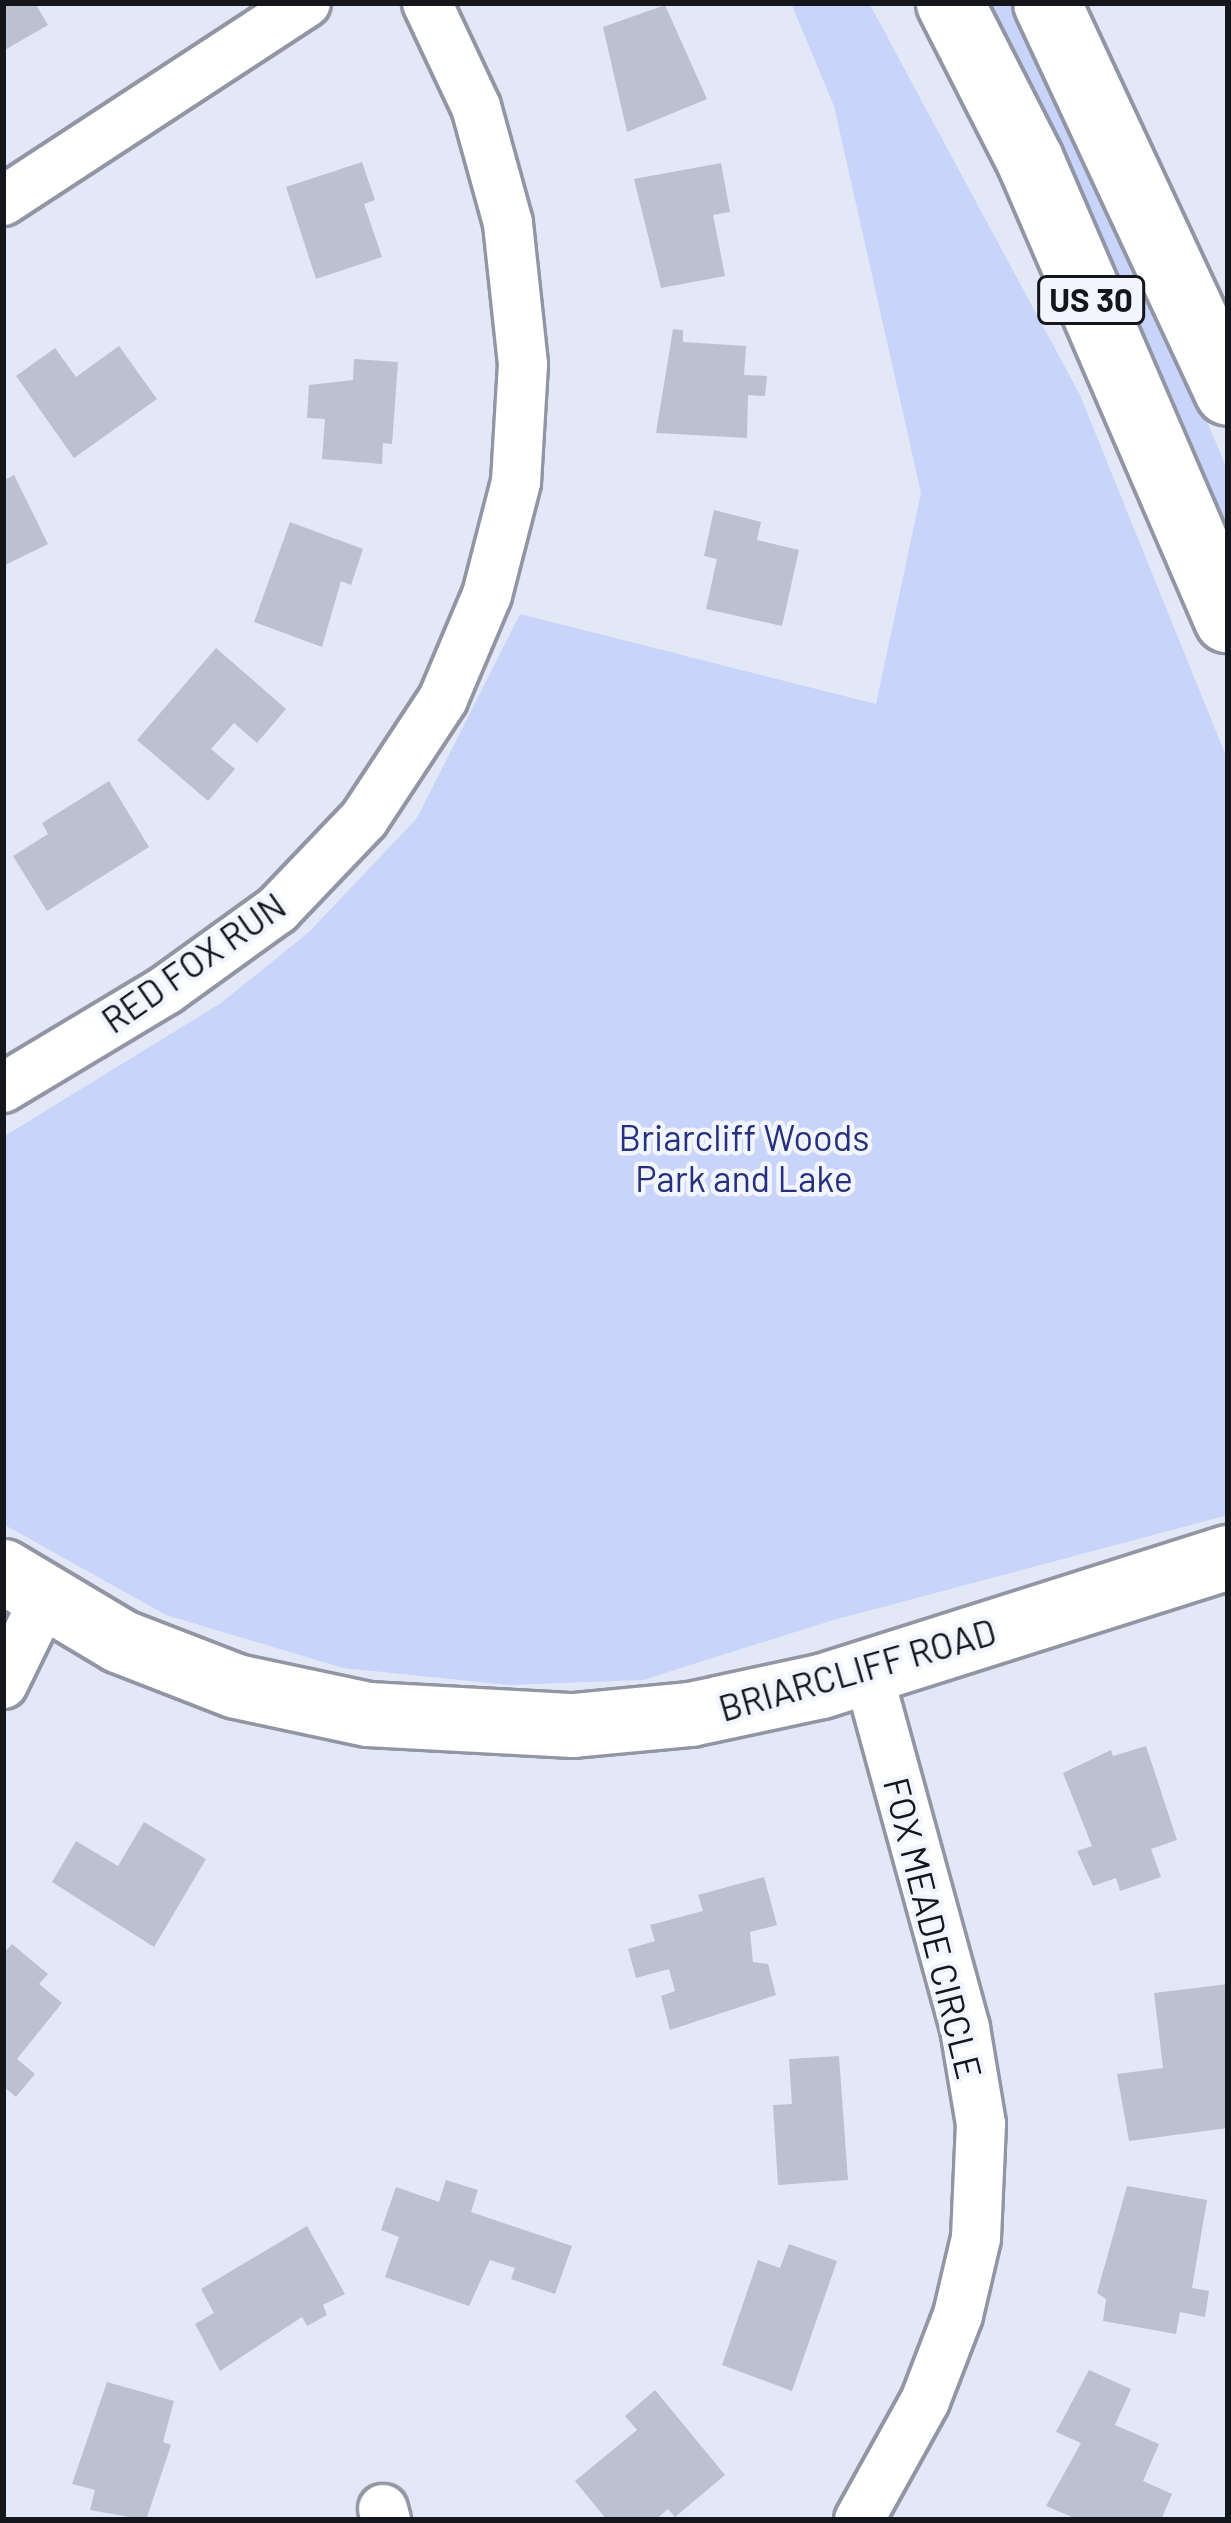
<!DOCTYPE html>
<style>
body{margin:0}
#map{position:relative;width:1231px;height:2523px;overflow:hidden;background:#e3e8f7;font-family:Barlow,sans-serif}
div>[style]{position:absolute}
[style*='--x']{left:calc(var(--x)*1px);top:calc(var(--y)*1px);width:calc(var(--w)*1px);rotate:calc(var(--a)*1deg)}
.green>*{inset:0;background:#c8d4f9}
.building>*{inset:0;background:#bcc1cf}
.roads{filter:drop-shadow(3px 0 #9296a4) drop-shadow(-3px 0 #9296a4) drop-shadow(0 3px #9296a4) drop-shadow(0 -3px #9296a4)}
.minor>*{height:48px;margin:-24px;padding:0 24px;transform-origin:24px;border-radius:24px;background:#fff}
.tertiary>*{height:63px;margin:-31.5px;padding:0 31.5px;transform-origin:31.5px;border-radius:31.5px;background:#fff}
.primary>*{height:66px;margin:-33px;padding:0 33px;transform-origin:33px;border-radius:33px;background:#fff}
span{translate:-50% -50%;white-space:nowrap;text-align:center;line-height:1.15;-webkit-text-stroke:9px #f2f5fe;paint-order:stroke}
.shield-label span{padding:3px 9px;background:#f2f5fe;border:3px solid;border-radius:9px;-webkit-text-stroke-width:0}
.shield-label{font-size:33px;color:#14161b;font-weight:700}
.street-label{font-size:36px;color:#14161b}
.park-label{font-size:36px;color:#25317f}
.frame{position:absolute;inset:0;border:6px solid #14161b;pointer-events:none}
</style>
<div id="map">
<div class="green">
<div style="clip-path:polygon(791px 3px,869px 3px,1080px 395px,1228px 761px,1228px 1515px,830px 1621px,643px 1680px,509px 1685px,343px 1668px,166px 1615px,3px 1524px,3px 1137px,221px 1003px,309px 932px,417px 818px,520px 614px,876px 704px,921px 493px,834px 106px)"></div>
<div style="clip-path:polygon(986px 3px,1014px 3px,1148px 283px,1228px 471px,1228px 535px)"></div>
</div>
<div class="building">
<div style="clip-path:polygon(3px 3px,35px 3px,48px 25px,3px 51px)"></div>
<div style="clip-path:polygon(665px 5px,707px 99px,627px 132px,603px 27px)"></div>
<div style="clip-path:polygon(362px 162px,375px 200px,364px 204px,382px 257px,316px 279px,286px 187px)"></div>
<div style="clip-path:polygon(721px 163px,730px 212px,713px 215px,725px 276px,661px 288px,634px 179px)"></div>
<div style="clip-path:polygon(673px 329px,683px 330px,683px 342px,746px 346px,744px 375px,767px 376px,765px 396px,748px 395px,747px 438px,656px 433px)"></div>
<div style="clip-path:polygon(119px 346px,157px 399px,74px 458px,16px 376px,55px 348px,76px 377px)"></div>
<div style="clip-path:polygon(354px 359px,398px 362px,392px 444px,383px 443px,382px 464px,322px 459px,325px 419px,307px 418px,309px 385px,353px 380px)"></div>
<div style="clip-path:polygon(14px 475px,48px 544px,3px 566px,3px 481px)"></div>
<div style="clip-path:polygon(714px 510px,761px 522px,757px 540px,799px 550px,782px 626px,706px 609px,717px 559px,704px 556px)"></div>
<div style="clip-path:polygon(290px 522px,363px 549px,351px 585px,341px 581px,322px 647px,254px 622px)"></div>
<div style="clip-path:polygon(216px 648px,286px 709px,257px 743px,234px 723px,211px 749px,235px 769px,208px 801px,137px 740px)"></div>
<div style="clip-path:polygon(109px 781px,149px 847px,47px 911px,13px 856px,48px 834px,42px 823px)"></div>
<div style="clip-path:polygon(1146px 1746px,1177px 1840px,1151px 1849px,1161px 1877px,1120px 1891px,1116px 1878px,1093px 1886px,1077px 1851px,1092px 1846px,1063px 1773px,1111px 1750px,1113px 1756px)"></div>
<div style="clip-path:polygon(144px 1822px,206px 1859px,154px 1947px,52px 1882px,76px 1841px,118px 1866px)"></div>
<div style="clip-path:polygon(764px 1877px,777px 1925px,750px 1932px,753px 1962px,768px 1964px,776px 1995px,670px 2030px,661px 1996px,675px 1991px,669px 1969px,636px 1978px,628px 1949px,655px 1941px,650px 1925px,703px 1911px,698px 1895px)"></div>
<div style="clip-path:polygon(12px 1944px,48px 1974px,39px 1984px,62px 2003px,17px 2059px,35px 2074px,16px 2097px,3px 2086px,3px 1954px)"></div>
<div style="clip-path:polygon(1228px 1984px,1228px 2128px,1129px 2141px,1117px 2074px,1163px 2068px,1154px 1993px)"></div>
<div style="clip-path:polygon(839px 2056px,848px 2180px,778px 2185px,773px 2105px,792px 2104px,789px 2059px)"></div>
<div style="clip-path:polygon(446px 2180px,478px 2190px,471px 2212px,572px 2246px,555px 2294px,511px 2279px,515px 2268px,490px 2260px,469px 2306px,385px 2277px,399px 2237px,381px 2230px,396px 2187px,439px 2202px)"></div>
<div style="clip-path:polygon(1127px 2186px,1207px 2200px,1192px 2288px,1209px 2291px,1205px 2317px,1180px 2312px,1176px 2334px,1103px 2321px,1106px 2299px,1097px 2293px)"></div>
<div style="clip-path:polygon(307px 2226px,345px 2294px,323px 2305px,327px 2315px,307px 2326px,302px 2317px,220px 2371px,195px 2324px,214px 2313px,201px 2289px)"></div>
<div style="clip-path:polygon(789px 2244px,837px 2261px,792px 2391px,722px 2365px,758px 2260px,780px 2268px)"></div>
<div style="clip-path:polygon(1089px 2370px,1131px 2389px,1115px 2425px,1159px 2444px,1143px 2481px,1172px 2494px,1161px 2520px,1079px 2520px,1046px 2506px,1081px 2443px,1056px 2432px)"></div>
<div style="clip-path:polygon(107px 2382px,174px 2401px,163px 2442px,171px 2445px,146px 2520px,90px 2510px,95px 2490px,72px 2484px)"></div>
<div style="clip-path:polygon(655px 2390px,725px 2475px,675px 2517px,668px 2509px,655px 2520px,607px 2520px,575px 2481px,637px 2430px,625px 2416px)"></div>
</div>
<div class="roads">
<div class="minor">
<div style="--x:3;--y:201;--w:362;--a:-33.2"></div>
<div style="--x:3;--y:1088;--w:190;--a:-31"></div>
<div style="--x:166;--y:990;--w:137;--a:-35.8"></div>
<div style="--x:277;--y:910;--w:126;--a:-46.3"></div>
<div style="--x:364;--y:819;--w:144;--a:-56.6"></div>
<div style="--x:443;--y:699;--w:113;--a:-67.1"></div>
<div style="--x:487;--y:595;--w:117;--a:-75.6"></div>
<div style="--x:516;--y:482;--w:118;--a:-86.6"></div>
<div style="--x:523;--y:364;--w:142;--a:-96.1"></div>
<div style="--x:508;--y:223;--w:120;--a:-105.4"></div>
<div style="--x:476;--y:107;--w:115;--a:-115.2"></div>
<div style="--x:3;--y:1684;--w:96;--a:-64"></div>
<div style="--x:383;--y:2509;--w:11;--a:75"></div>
<div style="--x:859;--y:2520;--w:136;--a:-61"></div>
<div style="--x:925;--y:2401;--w:92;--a:-69"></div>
<div style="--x:958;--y:2315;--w:79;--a:-76.8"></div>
<div style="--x:976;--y:2238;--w:114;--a:-87.5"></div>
<div style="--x:981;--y:2124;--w:97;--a:-99.5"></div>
<div style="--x:965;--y:2028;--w:368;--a:-105.3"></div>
</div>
<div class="tertiary">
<div style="--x:3;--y:1571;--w:136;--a:30.9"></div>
<div style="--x:120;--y:1641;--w:124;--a:21.2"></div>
<div style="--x:236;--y:1686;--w:135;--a:12"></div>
<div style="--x:368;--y:1714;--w:205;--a:3.1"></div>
<div style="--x:573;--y:1725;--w:118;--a:-5.4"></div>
<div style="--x:690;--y:1714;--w:134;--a:-12.1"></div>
<div style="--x:821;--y:1686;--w:427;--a:-17.6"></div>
</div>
<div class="primary">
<div style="--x:950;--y:3;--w:176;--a:63"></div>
<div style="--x:1030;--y:160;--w:500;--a:66.7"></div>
<div style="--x:1047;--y:3;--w:429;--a:65"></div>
</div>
</div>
<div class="shield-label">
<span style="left:1091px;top:300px">US 30</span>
</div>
<div class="street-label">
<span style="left:193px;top:962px;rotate:-35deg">RED FOX RUN</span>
<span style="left:857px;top:1669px;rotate:-16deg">BRIARCLIFF ROAD</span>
<span style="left:934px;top:1928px;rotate:76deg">FOX MEADE CIRCLE</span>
</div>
<div class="park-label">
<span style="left:744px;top:1157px">Briarcliff Woods<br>Park and Lake</span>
</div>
<div class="frame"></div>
</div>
